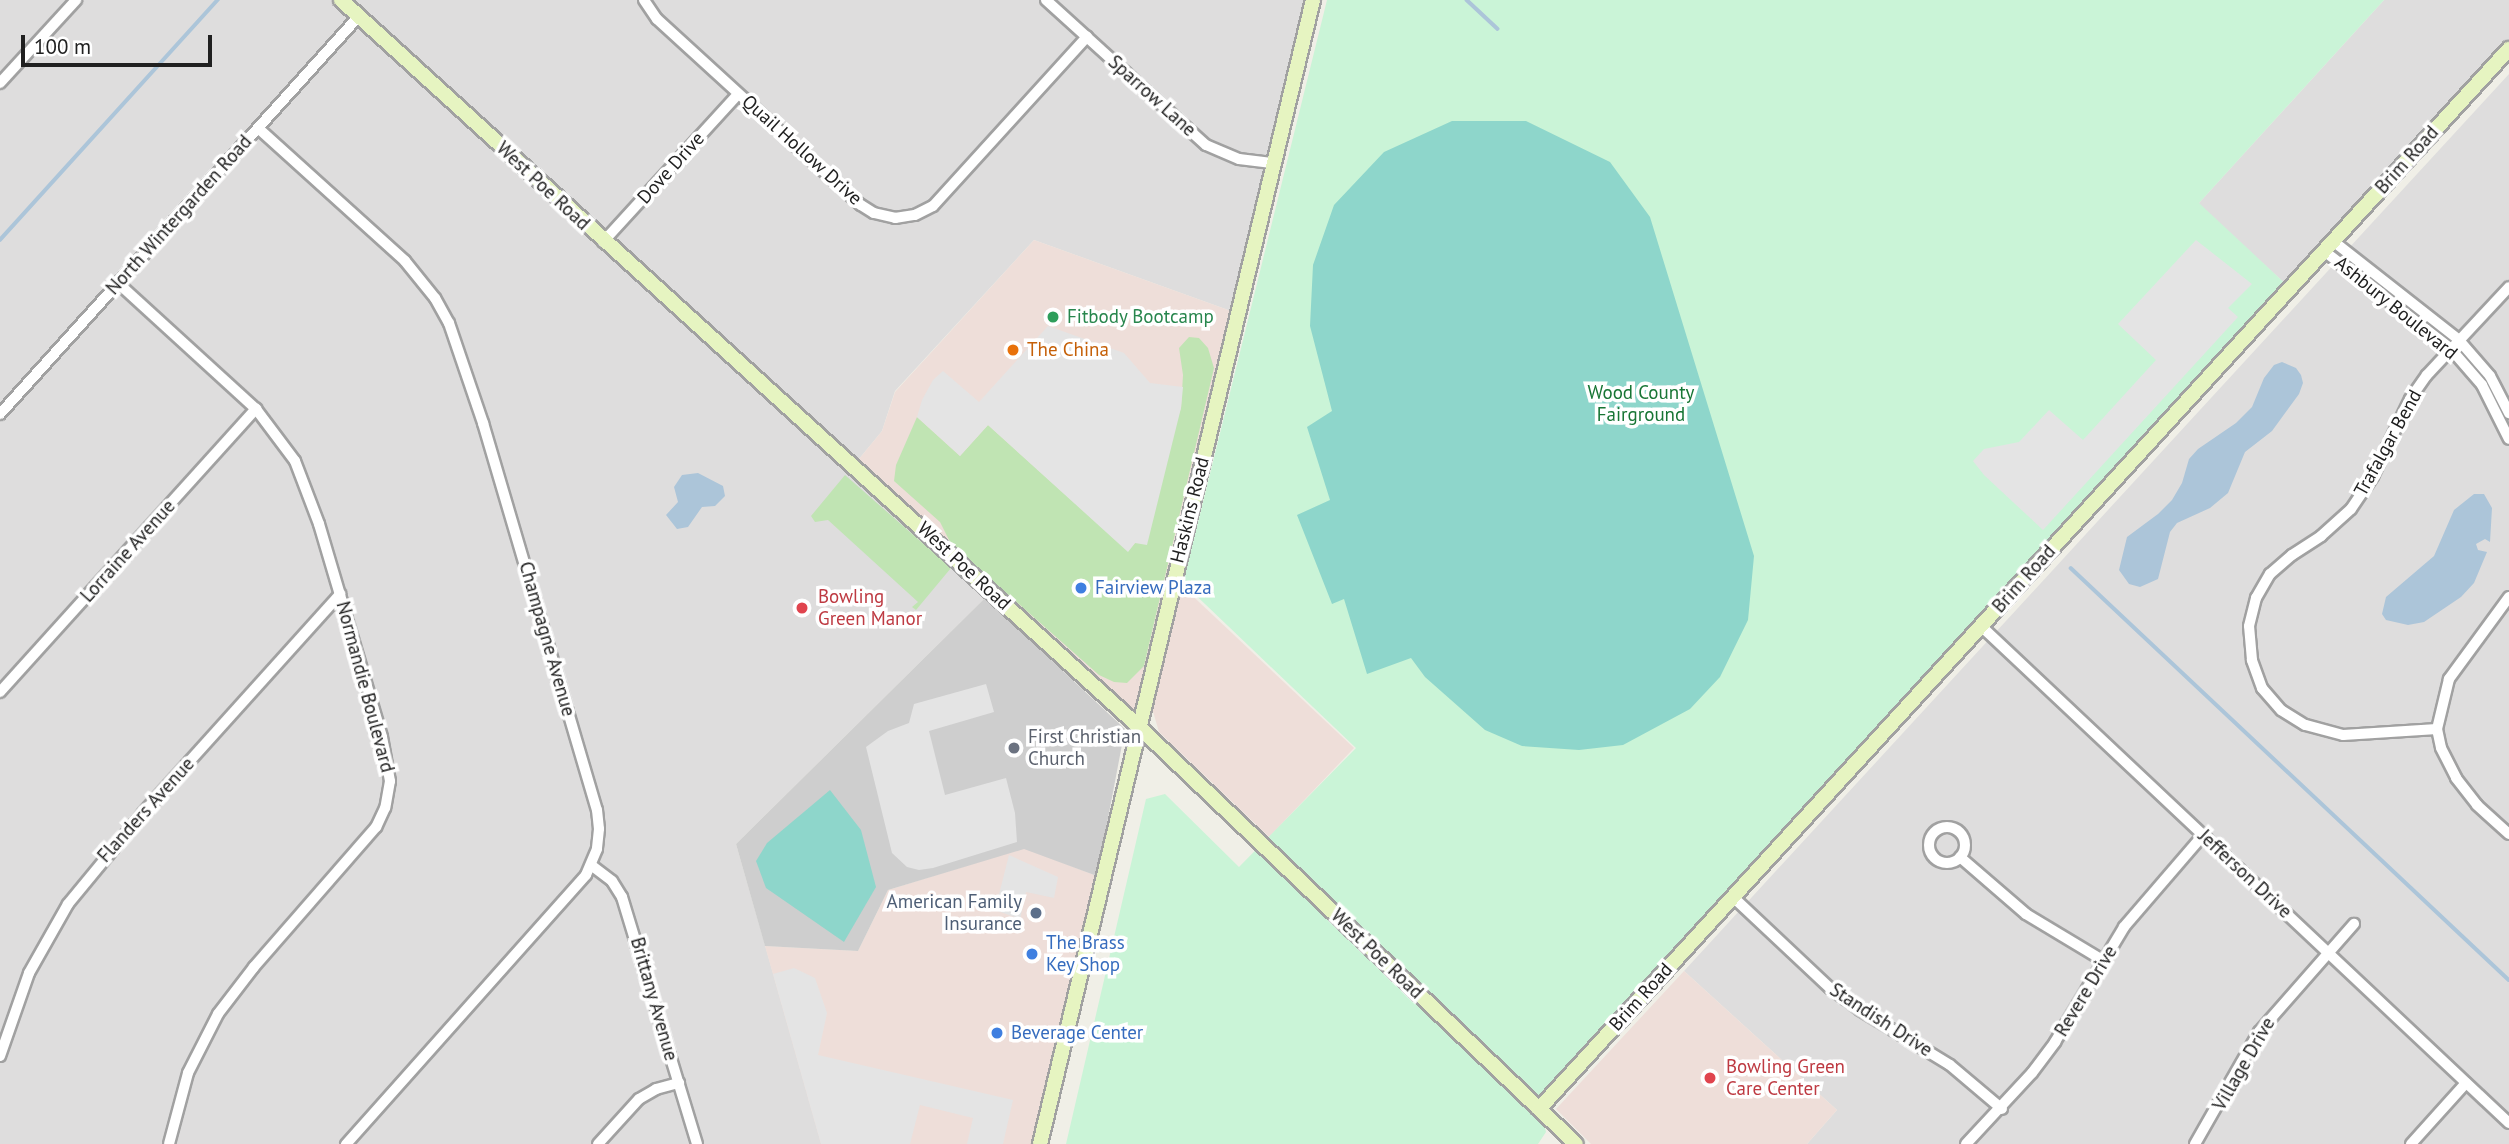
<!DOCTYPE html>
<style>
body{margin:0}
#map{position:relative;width:2509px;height:1144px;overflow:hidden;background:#f0efe7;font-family:"PT Sans",sans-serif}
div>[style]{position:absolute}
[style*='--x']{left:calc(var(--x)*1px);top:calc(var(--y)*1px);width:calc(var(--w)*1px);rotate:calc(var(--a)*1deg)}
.residential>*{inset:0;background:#dedddd}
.commercial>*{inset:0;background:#eeded9}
.religious>*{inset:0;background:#cecece}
.grass>*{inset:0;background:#c0e4b3}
.park>*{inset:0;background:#caf4d7}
.pitch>*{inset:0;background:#8ed6cb}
.parking>*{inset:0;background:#e4e4e4}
.water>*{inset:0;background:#acc5d9}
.stream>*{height:3.5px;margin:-1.75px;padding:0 1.75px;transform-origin:1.75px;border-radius:1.75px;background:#acc5d9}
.roads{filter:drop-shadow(2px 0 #a1a1a1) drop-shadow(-2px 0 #a1a1a1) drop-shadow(0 2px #a1a1a1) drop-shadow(0 -2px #a1a1a1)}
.street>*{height:10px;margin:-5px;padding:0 5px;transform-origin:5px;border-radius:5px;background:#fff}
.street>.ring{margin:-5px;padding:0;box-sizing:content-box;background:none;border:10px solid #fff;border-radius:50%}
.secondary>*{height:14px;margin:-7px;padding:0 7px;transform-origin:7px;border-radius:7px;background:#e6f4c1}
.dots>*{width:19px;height:19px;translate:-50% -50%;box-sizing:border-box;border:4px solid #fff;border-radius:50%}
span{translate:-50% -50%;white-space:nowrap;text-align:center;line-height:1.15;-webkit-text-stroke:7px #fff;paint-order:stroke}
.street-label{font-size:19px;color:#202020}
.leisure-label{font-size:19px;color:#27864d}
.left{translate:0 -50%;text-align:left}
.food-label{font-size:19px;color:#c56008}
.park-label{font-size:19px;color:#177534}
.shop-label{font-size:19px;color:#366cbe}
.health-label{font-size:19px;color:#be3a42}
.worship-label{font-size:19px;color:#5b616d}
.service-label{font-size:19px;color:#4e5e75}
.right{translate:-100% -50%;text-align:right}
.scale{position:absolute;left:21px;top:35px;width:191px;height:32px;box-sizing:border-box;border:4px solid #202020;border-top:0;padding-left:9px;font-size:21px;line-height:24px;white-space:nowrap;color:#202020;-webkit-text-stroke:5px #fff;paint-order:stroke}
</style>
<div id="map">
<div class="residential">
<div style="clip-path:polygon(0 0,341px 0,985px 598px,736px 844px,822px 1144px,0 1144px)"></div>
<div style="clip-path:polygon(352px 0,1306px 0,1231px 311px,1034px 240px,895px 391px,882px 431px,859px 459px,587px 217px)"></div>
<div style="clip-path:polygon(2384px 0,2509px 0,2509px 49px,2290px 288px,2198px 204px)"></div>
<div style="clip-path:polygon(2509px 74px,2509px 1144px,1807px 1144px,1837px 1110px,1684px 971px)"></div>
</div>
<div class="commercial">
<div style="clip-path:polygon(1034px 240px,1231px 311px,1135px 717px,859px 459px,882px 431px,895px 392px)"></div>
<div style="clip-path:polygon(1182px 586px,1354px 748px,1269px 837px,1159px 732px,1152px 708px)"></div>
<div style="clip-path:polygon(1024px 848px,1097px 876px,1032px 1144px,821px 1144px,765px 946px,858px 951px,888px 890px)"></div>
<div style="clip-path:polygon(1684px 971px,1837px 1110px,1807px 1144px,1591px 1144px,1556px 1109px)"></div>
</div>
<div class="religious">
<div style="clip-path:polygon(985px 598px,1125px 729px,1097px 876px,1024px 849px,888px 890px,858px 951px,765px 946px,736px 844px)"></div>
</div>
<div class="grass">
<div style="clip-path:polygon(1189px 337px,1199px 338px,1208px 348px,1214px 368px,1144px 666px,1127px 683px,1114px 682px,1099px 675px,951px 544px,940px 522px,894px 481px,896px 465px,917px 417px,960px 456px,988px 425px,1128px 551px,1135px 543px,1181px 408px,1183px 375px,1179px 348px)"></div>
<div style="clip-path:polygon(845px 475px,951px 568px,916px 610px,912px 607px,918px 602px,828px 520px,815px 522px,811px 516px)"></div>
</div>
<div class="park">
<div style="clip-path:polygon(1327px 0,2384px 0,2199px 203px,2290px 288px,1540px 1108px,1546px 1132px,1538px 1144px,1066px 1144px,1146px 799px,1165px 794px,1239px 867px,1356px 748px,1183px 583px)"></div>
</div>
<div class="pitch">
<div style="clip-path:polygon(1452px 121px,1526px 121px,1610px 162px,1650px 217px,1754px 556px,1748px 620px,1720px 677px,1690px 709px,1623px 745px,1579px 750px,1522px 746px,1485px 730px,1425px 677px,1411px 658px,1367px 674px,1344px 599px,1332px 604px,1297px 515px,1330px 500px,1307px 427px,1332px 411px,1310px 326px,1313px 265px,1334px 205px,1384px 152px)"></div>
<div style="clip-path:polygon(830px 790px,861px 830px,876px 887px,844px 942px,766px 888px,756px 861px,767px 843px)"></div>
</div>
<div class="parking">
<div style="clip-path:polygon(2196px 240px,2252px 284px,2228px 308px,2238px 317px,2043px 530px,1984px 475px,1973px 461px,1984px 449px,2019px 442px,2049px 410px,2083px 440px,2156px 360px,2118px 324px)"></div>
<div style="clip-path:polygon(1048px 326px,1124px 353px,1150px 383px,1183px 387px,1181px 408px,1147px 545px,1135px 543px,1128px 552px,988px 425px,960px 456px,917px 417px,922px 400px,933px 380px,943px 371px,979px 402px)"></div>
<div style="clip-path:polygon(986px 684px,994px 712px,929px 731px,945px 795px,1006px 778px,1015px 813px,1017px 842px,933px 868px,919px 870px,907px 867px,892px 853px,866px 747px,888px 731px,909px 723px,914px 704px)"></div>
<div style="clip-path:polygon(1009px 855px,1058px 877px,1054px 898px,1026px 892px,1020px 919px,995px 910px)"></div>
<div style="clip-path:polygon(794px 968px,815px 978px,827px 1013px,818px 1055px,1013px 1100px,1003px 1144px,967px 1144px,973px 1118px,920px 1105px,910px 1144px,821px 1144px,773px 974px)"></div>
</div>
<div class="water">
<div style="clip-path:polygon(2282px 362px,2296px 368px,2301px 375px,2303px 383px,2299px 394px,2272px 431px,2245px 452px,2228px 493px,2210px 508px,2177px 523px,2170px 532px,2158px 579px,2140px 587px,2129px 584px,2119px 570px,2127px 537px,2158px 514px,2172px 500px,2182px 483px,2189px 459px,2198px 449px,2236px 423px,2252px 407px,2264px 378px,2274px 365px)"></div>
<div style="clip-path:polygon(698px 473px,723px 486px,725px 496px,715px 506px,702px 507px,688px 527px,677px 529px,666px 515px,678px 502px,674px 487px,682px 475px)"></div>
<div style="clip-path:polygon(2474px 494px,2484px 494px,2492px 508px,2490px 542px,2485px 539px,2476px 544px,2478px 550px,2487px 552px,2474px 583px,2461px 597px,2424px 622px,2408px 625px,2386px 620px,2382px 614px,2386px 597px,2434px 556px,2454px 510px)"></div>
</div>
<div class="stream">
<div style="--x:1467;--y:0;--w:42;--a:43.1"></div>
<div style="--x:0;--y:240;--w:324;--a:-47.8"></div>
<div style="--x:2071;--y:568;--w:601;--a:43.25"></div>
</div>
<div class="roads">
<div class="street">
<div style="--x:644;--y:0;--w:23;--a:56"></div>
<div style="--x:657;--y:19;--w:276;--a:42.4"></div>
<div style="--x:861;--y:205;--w:15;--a:32"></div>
<div style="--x:874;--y:213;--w:22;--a:13"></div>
<div style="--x:895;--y:218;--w:20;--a:-9"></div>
<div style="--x:915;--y:215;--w:20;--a:-27"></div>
<div style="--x:933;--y:206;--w:229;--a:-47.7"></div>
<div style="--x:1046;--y:0;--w:216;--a:42.2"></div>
<div style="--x:1206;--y:145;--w:36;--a:23"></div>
<div style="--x:1239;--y:159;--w:35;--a:7"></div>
<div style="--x:0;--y:83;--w:113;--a:-47.5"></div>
<div style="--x:258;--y:128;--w:198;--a:42.1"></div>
<div style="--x:405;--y:261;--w:48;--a:51"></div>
<div style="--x:435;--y:298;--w:29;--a:61"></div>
<div style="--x:449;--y:323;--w:106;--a:71.2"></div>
<div style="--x:483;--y:423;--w:403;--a:73.6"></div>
<div style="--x:597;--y:810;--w:19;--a:84"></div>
<div style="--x:599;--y:829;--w:20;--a:96"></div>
<div style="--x:597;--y:849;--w:28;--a:113"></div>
<div style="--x:586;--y:875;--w:361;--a:131.7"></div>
<div style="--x:2333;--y:241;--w:159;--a:38.1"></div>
<div style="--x:2458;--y:339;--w:49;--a:49.1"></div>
<div style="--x:2490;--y:376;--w:42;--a:62.8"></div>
<div style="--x:603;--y:242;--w:200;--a:-47.6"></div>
<div style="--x:2324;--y:251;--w:159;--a:37.6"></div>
<div style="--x:2450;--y:348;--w:49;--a:49.1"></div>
<div style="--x:2482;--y:385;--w:60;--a:63.4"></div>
<div style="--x:118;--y:283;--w:187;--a:42.4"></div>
<div style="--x:256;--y:409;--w:65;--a:53.1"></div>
<div style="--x:295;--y:461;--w:67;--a:69.1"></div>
<div style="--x:319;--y:524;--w:222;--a:73.5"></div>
<div style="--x:382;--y:737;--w:45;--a:79.7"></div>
<div style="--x:390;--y:781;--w:27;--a:100"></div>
<div style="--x:385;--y:808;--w:21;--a:115"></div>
<div style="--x:376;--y:827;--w:186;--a:131.1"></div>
<div style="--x:254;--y:967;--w:59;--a:127.5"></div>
<div style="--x:218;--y:1014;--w:66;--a:117"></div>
<div style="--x:188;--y:1073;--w:73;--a:105"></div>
<div style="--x:0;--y:414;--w:536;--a:-47.95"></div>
<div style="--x:2509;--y:597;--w:102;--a:126.2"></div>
<div style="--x:2449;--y:679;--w:51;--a:103.5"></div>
<div style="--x:2437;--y:729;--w:19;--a:78"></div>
<div style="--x:2441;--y:748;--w:34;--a:63"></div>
<div style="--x:2456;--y:778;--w:34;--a:52"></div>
<div style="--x:2477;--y:805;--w:43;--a:42.2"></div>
<div style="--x:1981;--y:626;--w:725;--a:43.27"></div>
<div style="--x:0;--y:692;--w:382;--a:-47.9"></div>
<div style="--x:2437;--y:729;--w:94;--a:176.3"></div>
<div style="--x:2343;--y:735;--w:39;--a:-165"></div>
<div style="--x:2305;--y:725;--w:28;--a:-148"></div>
<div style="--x:2281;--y:710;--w:29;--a:-131"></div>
<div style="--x:2262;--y:688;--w:30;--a:-110"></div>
<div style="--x:2252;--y:660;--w:34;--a:-95"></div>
<div style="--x:2249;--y:626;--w:29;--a:-76"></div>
<div style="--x:2256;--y:598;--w:28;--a:-60"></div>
<div style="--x:2270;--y:574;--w:29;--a:-41"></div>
<div style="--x:2292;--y:555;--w:35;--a:-33"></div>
<div style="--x:2321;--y:536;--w:40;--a:-42"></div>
<div style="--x:2351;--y:509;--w:40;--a:-56"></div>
<div style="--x:2373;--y:476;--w:85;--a:-64.3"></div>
<div style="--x:2410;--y:399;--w:29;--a:-55"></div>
<div style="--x:2427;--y:375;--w:120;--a:-47"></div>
<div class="ring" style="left:1929px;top:827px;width:26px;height:26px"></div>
<div style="--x:1960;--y:857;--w:87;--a:40.8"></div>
<div style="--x:2026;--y:914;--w:91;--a:31.1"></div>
<div style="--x:591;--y:865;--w:26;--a:37"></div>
<div style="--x:612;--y:881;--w:19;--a:58"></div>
<div style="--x:622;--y:897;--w:258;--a:73.1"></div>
<div style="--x:1733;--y:897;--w:133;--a:43.2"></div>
<div style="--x:1830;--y:988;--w:37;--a:36"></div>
<div style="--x:1860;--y:1010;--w:105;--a:31.4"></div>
<div style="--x:1950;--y:1065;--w:68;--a:40.2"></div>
<div style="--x:0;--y:1056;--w:88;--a:-70.7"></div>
<div style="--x:29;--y:973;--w:79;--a:-60.5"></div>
<div style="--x:68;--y:904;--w:118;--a:-50.5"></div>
<div style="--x:143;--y:813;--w:295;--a:-48"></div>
<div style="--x:598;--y:1144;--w:61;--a:-47.7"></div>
<div style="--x:639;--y:1099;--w:20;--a:-30"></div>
<div style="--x:656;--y:1089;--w:24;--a:-15"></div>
<div style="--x:1966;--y:1144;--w:97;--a:-47.1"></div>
<div style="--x:2032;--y:1073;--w:39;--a:-53"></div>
<div style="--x:2055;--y:1042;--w:134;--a:-59"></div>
<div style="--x:2124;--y:927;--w:121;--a:-49.3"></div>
<div style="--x:2195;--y:1144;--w:129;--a:-60.3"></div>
<div style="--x:2259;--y:1032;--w:144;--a:-48.7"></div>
<div style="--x:2411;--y:1144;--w:82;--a:-48"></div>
</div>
<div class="secondary">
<div style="--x:341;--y:0;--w:1078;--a:42.33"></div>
<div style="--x:1138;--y:726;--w:605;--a:43.66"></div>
<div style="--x:1539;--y:1109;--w:1437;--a:-47.54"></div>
<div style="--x:1040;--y:1144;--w:1176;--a:-76.58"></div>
</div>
</div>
<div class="dots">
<div style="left:1053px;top:317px;background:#2e9e5b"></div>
<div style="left:1013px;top:350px;background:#e8710a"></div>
<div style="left:1081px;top:588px;background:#3f7fe0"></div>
<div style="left:802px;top:608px;background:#e0444e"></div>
<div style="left:1014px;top:748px;background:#6b7280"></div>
<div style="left:1036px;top:913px;background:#5c6f8a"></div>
<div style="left:1032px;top:954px;background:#3f7fe0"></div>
<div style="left:997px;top:1033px;background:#3f7fe0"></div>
<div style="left:1710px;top:1078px;background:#e0444e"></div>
</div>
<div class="street-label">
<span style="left:1152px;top:96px;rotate:42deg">Sparrow Lane</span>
<span style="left:802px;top:150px;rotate:42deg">Quail Hollow Drive</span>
<span style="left:2407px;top:160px;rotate:-48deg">Brim Road</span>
<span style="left:671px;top:168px;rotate:-48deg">Dove Drive</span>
<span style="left:543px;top:186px;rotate:43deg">West Poe Road</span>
<span style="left:179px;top:215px;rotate:-48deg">North Wintergarden Road</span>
<span style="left:2396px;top:308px;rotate:39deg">Ashbury Boulevard</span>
<span style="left:2388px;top:443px;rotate:-61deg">Trafalgar Bend</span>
<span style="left:1190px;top:510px;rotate:-76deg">Haskins Road</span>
<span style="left:128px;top:551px;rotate:-48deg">Lorraine Avenue</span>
<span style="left:964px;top:566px;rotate:43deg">West Poe Road</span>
<span style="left:2024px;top:579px;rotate:-48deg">Brim Road</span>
<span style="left:547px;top:639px;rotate:74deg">Champagne Avenue</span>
<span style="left:365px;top:687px;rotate:75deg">Normandie Boulevard</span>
<span style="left:146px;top:810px;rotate:-48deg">Flanders Avenue</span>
<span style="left:2245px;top:874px;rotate:43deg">Jefferson Drive</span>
<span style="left:1377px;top:954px;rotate:44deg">West Poe Road</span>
<span style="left:2086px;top:991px;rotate:-59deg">Revere Drive</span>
<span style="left:1641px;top:997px;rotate:-48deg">Brim Road</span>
<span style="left:654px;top:999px;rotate:74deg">Brittany Avenue</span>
<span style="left:1881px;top:1020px;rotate:33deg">Standish Drive</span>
<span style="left:2244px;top:1064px;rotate:-60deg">Village Drive</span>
</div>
<div class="leisure-label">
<span class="left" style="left:1067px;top:317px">Fitbody Bootcamp</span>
</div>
<div class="food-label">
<span class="left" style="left:1027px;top:350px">The China</span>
</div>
<div class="park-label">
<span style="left:1641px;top:404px">Wood County<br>Fairground</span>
</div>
<div class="shop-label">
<span class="left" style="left:1095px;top:588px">Fairview Plaza</span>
<span class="left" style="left:1046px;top:954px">The Brass<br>Key Shop</span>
<span class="left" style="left:1011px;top:1033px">Beverage Center</span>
</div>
<div class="health-label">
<span class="left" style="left:818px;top:608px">Bowling<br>Green Manor</span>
<span class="left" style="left:1726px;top:1078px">Bowling Green<br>Care Center</span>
</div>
<div class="worship-label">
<span class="left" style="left:1028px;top:748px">First Christian<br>Church</span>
</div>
<div class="service-label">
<span class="right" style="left:1022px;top:913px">American Family<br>Insurance</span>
</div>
<div class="scale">100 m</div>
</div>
